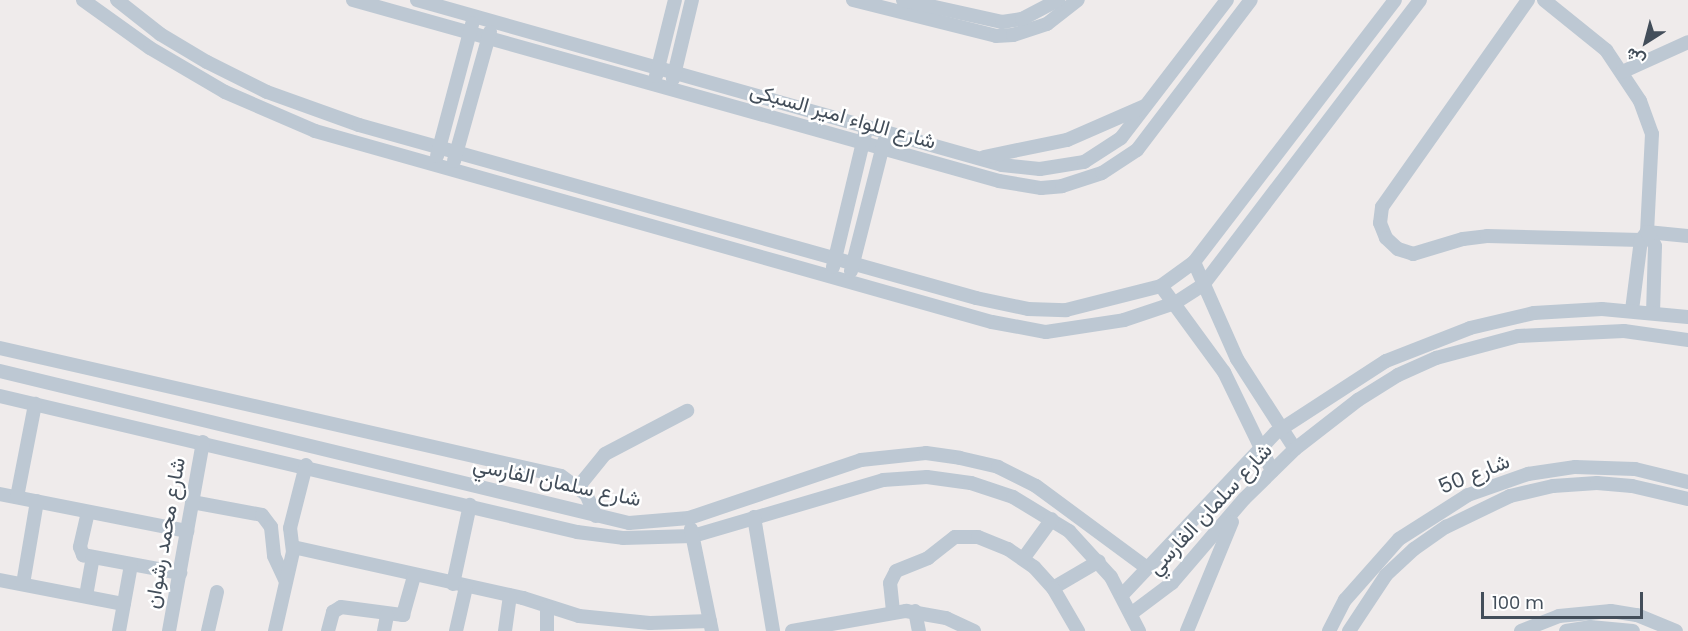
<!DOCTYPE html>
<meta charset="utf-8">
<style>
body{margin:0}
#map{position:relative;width:1688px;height:631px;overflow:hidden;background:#efebeb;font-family:Poppins,Vazirmatn,sans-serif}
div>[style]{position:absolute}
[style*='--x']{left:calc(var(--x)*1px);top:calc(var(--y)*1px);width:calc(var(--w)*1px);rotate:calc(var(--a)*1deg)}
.minor>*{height:14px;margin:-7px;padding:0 7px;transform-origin:7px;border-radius:7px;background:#bdc8d3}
span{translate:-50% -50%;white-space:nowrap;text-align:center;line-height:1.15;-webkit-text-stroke:5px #fff;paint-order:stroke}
.street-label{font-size:21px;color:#434e5a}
.north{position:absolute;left:1616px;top:12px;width:60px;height:60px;-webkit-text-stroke:4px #fff;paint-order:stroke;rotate:216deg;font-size:16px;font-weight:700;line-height:24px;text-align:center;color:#434e5a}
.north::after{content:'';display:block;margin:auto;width:21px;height:27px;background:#434e5a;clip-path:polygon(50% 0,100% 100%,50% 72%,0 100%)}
.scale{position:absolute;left:1481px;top:592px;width:162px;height:27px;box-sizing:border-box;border:3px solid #434e5a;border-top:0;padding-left:8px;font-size:18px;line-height:21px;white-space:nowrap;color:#434e5a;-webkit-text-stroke:4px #fff;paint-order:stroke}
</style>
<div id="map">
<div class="minor">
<div style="--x:83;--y:0;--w:82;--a:35.6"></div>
<div style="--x:150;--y:48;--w:87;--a:30.4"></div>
<div style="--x:225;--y:92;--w:98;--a:23.4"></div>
<div style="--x:315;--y:131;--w:703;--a:15.76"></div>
<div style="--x:992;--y:322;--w:55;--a:10.5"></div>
<div style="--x:1046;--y:332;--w:79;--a:-8.7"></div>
<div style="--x:1124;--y:320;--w:54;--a:-18.4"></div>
<div style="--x:1175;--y:303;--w:33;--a:-33"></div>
<div style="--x:1203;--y:285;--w:358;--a:-52.7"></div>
<div style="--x:117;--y:0;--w:55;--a:38.3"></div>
<div style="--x:160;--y:34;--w:55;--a:30.8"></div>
<div style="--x:207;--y:62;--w:67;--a:26.6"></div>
<div style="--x:267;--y:92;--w:98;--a:19.7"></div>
<div style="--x:359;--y:125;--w:641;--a:15.66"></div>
<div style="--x:976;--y:298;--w:53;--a:11.9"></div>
<div style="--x:1028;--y:309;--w:38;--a:2"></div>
<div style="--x:1066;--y:310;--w:98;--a:-14.2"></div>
<div style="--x:1161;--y:286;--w:41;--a:-36"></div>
<div style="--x:1194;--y:262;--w:330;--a:-52.5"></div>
<div style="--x:353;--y:0;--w:671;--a:15.65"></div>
<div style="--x:999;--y:181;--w:43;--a:9.5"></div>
<div style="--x:1041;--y:188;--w:21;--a:-5"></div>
<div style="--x:1062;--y:186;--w:42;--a:-18"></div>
<div style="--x:1102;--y:173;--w:42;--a:-33.3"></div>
<div style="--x:1137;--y:150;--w:188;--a:-52.8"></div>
<div style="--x:417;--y:0;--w:608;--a:15.75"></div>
<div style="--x:1002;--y:165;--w:38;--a:6"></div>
<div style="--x:1040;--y:169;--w:45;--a:-9"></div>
<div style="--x:1084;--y:162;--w:44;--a:-33"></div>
<div style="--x:1121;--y:138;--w:174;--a:-52.5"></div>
<div style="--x:853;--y:0;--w:147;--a:14.1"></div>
<div style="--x:996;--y:36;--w:17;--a:-3"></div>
<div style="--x:1013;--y:35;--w:36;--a:-18"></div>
<div style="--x:1047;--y:24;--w:39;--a:-38"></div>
<div style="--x:903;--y:0;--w:101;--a:12.5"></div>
<div style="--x:1002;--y:22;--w:20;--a:-9"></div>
<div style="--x:1022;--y:19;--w:41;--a:-27.8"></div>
<div style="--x:1528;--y:0;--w:253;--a:125.2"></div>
<div style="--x:1382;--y:207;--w:16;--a:97"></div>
<div style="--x:1380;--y:223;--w:16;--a:68"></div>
<div style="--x:1386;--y:238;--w:16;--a:43"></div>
<div style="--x:1398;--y:249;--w:16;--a:18"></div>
<div style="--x:1413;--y:254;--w:52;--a:-16.7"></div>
<div style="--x:1463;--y:239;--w:24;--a:-7"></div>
<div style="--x:1487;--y:236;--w:154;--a:1.5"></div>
<div style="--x:1544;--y:0;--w:80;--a:38.9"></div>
<div style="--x:1606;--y:50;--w:61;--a:56.3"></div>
<div style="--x:1640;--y:101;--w:35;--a:70"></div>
<div style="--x:1652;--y:134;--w:98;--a:92.9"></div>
<div style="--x:1647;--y:232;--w:41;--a:5.6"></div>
<div style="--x:1622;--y:72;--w:72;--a:-24.4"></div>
<div style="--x:656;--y:76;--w:78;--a:-76"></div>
<div style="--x:673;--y:79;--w:81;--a:-76.5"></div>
<div style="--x:437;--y:156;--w:137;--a:-75.1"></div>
<div style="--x:984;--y:157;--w:85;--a:-11.6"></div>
<div style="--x:1067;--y:140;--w:85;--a:-23.6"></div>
<div style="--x:454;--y:161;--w:134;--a:-74.4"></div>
<div style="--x:1194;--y:262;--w:106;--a:66.1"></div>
<div style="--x:1237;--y:359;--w:107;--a:57.2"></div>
<div style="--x:833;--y:267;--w:137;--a:-76.5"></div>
<div style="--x:851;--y:271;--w:133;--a:-75.7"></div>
<div style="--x:1161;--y:286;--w:107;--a:53.8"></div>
<div style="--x:1224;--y:372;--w:110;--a:64.1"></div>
<div style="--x:1632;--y:310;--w:71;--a:-82.7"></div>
<div style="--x:1641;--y:240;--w:10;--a:-53"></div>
<div style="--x:1647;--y:232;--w:16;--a:60"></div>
<div style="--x:1655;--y:246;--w:66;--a:91.7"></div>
<div style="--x:0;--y:348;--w:575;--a:12.85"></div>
<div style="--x:561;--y:476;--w:31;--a:36"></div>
<div style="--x:586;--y:494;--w:24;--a:66"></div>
<div style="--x:0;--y:371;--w:647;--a:13.59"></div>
<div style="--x:629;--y:523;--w:60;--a:-4.8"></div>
<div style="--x:689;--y:518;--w:182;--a:-18.6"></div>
<div style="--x:861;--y:460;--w:65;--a:-6.1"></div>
<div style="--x:926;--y:453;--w:34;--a:8"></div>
<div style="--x:960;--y:458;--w:39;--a:13"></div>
<div style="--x:998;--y:467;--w:42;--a:26.6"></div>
<div style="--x:1036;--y:486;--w:137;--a:36.4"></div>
<div style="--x:0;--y:396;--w:593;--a:13.26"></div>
<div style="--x:577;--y:532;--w:46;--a:7.4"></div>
<div style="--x:623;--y:538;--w:70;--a:-1.6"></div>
<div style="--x:693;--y:536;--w:198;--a:-16.4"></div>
<div style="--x:883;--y:480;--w:44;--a:-3.9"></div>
<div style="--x:927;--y:477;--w:44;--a:7.8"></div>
<div style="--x:971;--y:483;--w:44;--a:18.4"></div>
<div style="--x:1013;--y:497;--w:66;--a:31.3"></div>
<div style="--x:1069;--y:531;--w:62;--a:47.6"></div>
<div style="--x:1111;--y:577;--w:61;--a:62.6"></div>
<div style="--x:579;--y:486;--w:41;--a:-50.9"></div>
<div style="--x:605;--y:454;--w:93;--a:-27.7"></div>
<div style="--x:0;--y:494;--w:191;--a:11.2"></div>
<div style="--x:17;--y:497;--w:95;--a:-79"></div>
<div style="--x:192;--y:502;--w:71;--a:10.5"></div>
<div style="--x:262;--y:515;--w:15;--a:53"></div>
<div style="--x:271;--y:527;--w:29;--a:84"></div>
<div style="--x:274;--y:556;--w:26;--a:65"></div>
<div style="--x:88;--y:512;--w:36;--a:103"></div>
<div style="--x:80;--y:547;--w:9;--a:69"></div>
<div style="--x:83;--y:555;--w:99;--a:10.5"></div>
<div style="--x:754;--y:517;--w:116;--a:80.5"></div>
<div style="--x:691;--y:529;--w:104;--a:78.4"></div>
<div style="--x:293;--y:547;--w:236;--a:12.5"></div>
<div style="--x:523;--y:598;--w:59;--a:17.8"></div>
<div style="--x:579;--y:616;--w:71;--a:5.6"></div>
<div style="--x:650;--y:623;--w:60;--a:-1.9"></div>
<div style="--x:1023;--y:559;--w:49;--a:-54.1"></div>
<div style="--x:0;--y:580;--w:126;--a:11"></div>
<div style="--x:23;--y:584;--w:84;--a:-80.4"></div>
<div style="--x:453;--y:584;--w:81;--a:-77.9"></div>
<div style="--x:1053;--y:588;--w:53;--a:-30.4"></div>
<div style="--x:1123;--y:594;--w:221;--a:-46.6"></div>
<div style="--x:1275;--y:433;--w:132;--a:-33"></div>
<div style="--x:1386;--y:361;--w:90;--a:-21.4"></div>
<div style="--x:1470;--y:328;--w:66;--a:-13.2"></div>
<div style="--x:1534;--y:313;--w:68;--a:-3.4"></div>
<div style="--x:1602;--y:309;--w:86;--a:5.3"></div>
<div style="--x:86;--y:596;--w:39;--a:-80"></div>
<div style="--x:547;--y:607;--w:24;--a:90"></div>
<div style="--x:893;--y:611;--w:28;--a:-96"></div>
<div style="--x:890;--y:583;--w:13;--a:-63"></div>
<div style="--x:896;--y:571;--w:35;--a:-22"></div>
<div style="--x:928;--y:558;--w:34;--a:-38"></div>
<div style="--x:955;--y:537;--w:23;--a:0"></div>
<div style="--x:978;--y:537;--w:32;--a:22"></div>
<div style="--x:1008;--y:549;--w:32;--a:35"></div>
<div style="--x:1034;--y:567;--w:28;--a:48"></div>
<div style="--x:1053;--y:588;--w:50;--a:59.8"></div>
<div style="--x:915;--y:611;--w:20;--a:79"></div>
<div style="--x:1132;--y:613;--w:50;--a:-36.9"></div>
<div style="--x:1172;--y:583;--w:111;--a:-49.4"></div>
<div style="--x:1244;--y:499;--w:71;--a:-44.4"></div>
<div style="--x:1295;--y:449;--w:80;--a:-37.9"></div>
<div style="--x:1358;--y:400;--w:47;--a:-32"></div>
<div style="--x:1398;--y:375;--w:42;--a:-24.1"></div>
<div style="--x:1436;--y:358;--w:85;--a:-15"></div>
<div style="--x:1518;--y:336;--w:106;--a:-2.7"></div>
<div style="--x:1624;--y:331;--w:65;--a:8"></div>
<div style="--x:119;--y:631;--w:67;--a:-79.7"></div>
<div style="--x:169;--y:631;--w:192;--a:-79.8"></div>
<div style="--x:208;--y:631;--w:40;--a:-77"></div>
<div style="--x:275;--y:631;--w:81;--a:-77.2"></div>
<div style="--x:293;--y:552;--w:24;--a:-97"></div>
<div style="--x:290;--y:528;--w:65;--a:-75.7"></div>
<div style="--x:328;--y:631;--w:20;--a:-75"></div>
<div style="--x:333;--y:612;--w:9;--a:-32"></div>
<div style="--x:341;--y:607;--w:63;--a:7.4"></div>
<div style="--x:403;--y:615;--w:41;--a:-74.2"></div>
<div style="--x:384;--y:631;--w:16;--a:-79"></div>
<div style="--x:456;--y:631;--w:45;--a:-77.2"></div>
<div style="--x:505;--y:631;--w:36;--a:-82"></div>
<div style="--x:792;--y:631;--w:116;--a:-10"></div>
<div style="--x:906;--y:611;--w:41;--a:9.9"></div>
<div style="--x:946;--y:618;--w:31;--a:25"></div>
<div style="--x:1187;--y:631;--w:118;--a:-67.6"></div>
<div style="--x:1329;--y:631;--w:35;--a:-63"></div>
<div style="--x:1345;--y:600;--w:81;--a:-48.5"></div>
<div style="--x:1399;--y:539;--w:82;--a:-32.5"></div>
<div style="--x:1468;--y:495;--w:64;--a:-19.3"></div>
<div style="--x:1528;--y:474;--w:48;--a:-8.5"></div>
<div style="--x:1575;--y:467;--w:60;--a:1.9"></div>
<div style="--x:1635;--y:469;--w:55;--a:13.8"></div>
<div style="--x:1349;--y:631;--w:67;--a:-56.5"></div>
<div style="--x:1386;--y:575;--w:38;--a:-43"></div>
<div style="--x:1414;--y:549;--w:39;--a:-35"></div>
<div style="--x:1446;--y:527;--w:71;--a:-25.8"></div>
<div style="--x:1510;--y:496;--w:44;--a:-13.1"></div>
<div style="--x:1553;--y:486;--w:44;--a:-3.9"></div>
<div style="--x:1597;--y:483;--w:35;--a:5"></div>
<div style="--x:1632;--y:486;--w:57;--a:13.1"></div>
<div style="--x:1521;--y:631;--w:41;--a:-21.5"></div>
<div style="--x:1559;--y:616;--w:52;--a:-5.5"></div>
<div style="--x:1611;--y:611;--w:26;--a:9"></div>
<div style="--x:1637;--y:615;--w:42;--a:22.3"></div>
<div style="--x:1566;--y:631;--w:24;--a:-9"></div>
<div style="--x:1590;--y:627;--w:43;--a:5.3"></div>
</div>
<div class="street-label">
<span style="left:843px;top:116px;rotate:16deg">شارع اللواء امير السبكى</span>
<span style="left:1474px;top:474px;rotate:-22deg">شارع 50</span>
<span style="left:557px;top:482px;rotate:12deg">شارع سلمان الفارسي</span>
<span style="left:1210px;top:509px;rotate:-47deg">شارع سلمان الفارسي</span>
<span style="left:165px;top:533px;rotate:-80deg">شارع محمد رشوان</span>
</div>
<div class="north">ش</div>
<div class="scale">100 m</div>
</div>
